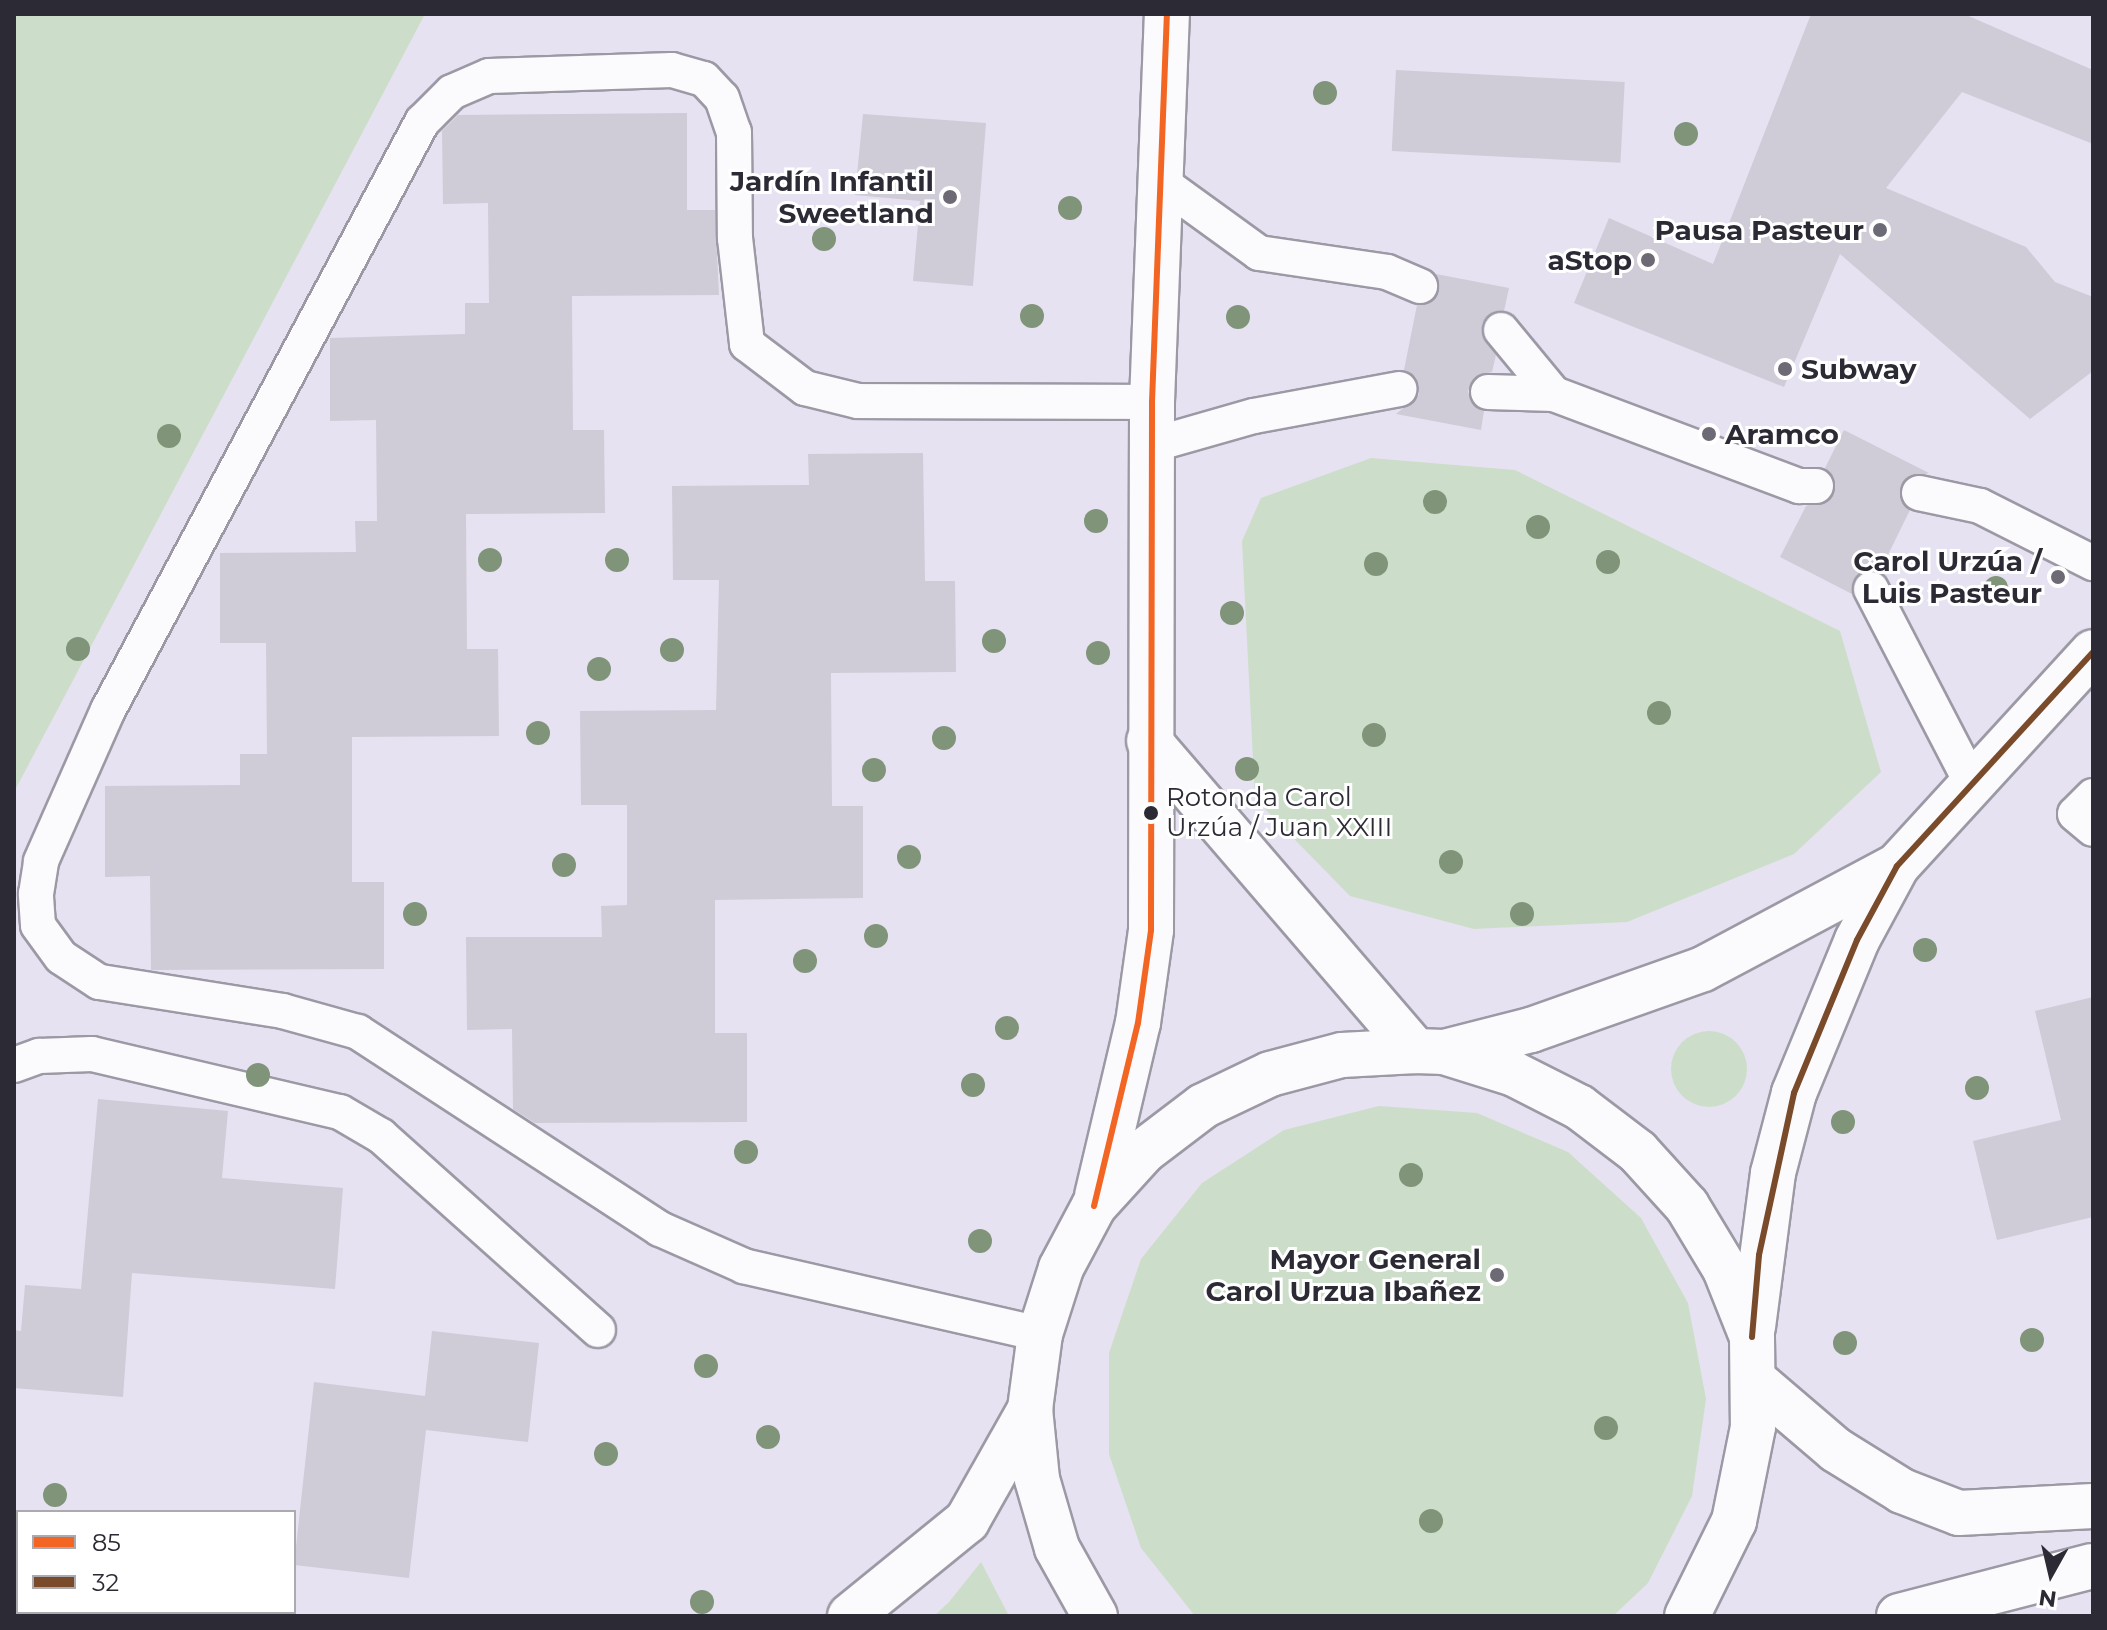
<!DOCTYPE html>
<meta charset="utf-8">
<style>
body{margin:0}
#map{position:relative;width:2107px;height:1630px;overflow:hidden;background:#e6e2f1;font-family:Montserrat,sans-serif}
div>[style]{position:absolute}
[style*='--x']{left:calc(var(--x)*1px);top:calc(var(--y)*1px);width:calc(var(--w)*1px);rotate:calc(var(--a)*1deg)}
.green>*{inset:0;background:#ccdec9}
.round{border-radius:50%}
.building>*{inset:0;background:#cfccd7;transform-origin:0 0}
.roads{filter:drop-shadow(2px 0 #9c99a5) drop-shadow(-2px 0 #9c99a5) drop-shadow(0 2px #9c99a5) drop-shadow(0 -2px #9c99a5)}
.service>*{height:34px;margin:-17px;padding:0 17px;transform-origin:17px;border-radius:17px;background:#fbfbfd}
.secondary>*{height:44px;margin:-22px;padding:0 22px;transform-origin:22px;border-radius:22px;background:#fbfbfd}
.bus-1>*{height:6px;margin:-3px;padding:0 3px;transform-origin:3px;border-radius:3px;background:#f26522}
.bus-2>*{height:6px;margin:-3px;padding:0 3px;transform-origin:3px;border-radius:3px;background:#7a4b2a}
.trees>*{width:24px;height:24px;margin:-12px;border-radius:50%;background:#7f9479}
.dots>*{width:22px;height:22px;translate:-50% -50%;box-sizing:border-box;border:4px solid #fff;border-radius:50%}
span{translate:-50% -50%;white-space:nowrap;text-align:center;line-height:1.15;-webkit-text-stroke:6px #fff;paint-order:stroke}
.bus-label{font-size:26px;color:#2c2a34}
.left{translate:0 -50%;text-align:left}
.poi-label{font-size:28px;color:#2c2a34;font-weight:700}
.right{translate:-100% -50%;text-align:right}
.frame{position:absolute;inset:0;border:16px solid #2c2a34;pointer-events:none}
.legend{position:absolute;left:16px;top:1510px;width:280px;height:104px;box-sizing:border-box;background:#fff;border:2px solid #abaaae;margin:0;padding:10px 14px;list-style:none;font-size:24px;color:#2c2a34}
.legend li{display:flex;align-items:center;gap:16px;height:40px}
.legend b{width:40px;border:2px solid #abaaae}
.north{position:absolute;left:2011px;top:1534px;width:80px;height:80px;-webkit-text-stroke:6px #fff;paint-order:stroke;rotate:188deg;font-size:22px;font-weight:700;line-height:32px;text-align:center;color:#2c2a34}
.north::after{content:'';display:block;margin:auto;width:28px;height:36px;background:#2c2a34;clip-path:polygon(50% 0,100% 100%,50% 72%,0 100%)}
</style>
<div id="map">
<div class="green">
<div style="clip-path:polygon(14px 14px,425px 14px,14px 792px)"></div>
<div style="clip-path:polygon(1371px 458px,1515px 470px,1840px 631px,1881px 772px,1794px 854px,1627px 922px,1474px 929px,1350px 896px,1255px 799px,1242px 541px,1261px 498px)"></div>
<div class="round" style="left:1671px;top:1031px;width:76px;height:76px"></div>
<div style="clip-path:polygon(1379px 1106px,1477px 1113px,1568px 1152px,1641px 1218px,1688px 1303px,1706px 1399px,1692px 1496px,1648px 1583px,1613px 1616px,1195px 1616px,1141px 1548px,1109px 1454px,1109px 1353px,1141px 1259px,1202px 1183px,1284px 1130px)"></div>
<div style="clip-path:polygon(981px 1562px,1009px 1616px,934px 1616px,949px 1602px)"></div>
</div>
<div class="building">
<div style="clip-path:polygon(1811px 14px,1964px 14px,2093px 70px,2093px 144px,1962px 92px,1886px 188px,2026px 247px,2055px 282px,2093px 297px,2093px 371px,2030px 419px,1840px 254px,1784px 387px,1574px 303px,1609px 218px,1713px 264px)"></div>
<div style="left:1396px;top:70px;width:229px;height:81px;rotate:3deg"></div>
<div style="clip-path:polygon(687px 113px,687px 210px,715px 210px,719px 295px,572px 296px,573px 430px,604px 430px,605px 513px,466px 514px,467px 649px,498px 649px,499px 736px,352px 737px,352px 882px,384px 882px,384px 969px,151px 970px,150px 876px,105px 877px,105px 786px,240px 785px,240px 754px,267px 754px,266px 643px,220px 643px,220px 553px,356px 552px,355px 521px,377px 521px,376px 420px,330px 421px,330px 338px,465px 334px,465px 303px,489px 303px,488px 203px,443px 204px,442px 131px,458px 115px)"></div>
<div style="clip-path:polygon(863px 114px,986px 123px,973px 286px,913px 281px,920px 201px,855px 195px)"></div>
<div style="clip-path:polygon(1436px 274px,1509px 288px,1504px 311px,1489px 314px,1482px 324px,1496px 355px,1492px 372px,1478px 375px,1468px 391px,1471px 402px,1484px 411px,1481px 430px,1396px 414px,1419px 395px,1416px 377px,1404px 370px,1417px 305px,1439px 293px)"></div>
<div style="clip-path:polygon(1844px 430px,1929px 473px,1904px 480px,1900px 498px,1910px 510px,1880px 571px,1861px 572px,1852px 594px,1780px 557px,1806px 506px,1834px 495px,1834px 477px,1825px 468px)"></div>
<div style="clip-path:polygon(923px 453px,925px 581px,955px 581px,956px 672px,831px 673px,832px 806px,863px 806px,863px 898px,715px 900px,715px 1033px,747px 1033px,747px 1122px,535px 1123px,513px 1109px,512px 1029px,467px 1030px,466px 937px,602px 937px,601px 906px,627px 905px,627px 805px,581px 805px,580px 711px,716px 710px,719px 580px,673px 580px,672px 486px,809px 485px,808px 454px)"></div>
<div style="clip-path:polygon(2093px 997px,2093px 1217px,1997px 1240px,1973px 1141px,2061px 1120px,2035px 1011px)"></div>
<div style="clip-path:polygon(98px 1099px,228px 1111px,222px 1178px,343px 1188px,335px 1289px,132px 1273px,123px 1397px,14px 1388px,14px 1330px,21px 1331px,25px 1285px,81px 1289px)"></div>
<div style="clip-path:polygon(432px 1331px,539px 1343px,528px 1442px,426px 1430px,409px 1578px,294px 1565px,314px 1382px,425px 1396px)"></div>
</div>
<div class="roads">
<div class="service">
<div style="--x:1161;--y:182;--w:121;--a:35.9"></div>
<div style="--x:1259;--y:253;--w:129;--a:8.4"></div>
<div style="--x:1387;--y:272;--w:36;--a:23"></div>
<div style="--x:1501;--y:330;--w:83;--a:50.4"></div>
<div style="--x:1554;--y:394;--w:262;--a:20.6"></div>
<div style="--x:1799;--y:486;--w:17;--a:0"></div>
<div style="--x:1488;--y:392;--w:66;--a:1.7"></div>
<div style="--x:1152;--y:445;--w:106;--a:-15.9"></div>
<div style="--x:1254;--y:416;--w:148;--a:-10.5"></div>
<div style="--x:1919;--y:493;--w:62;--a:12"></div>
<div style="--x:1980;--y:506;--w:127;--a:26.8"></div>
<div style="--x:1871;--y:589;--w:220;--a:62.6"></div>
<div style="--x:2093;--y:796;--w:25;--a:135"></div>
<div style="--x:2075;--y:814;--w:23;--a:40"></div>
<div style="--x:14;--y:1065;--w:27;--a:-20"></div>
<div style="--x:39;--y:1056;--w:53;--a:-2.2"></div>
<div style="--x:92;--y:1054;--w:255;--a:13.2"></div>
<div style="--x:340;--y:1112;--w:48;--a:30.3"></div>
<div style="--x:381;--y:1136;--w:291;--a:41.8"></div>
<div style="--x:1040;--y:1334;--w:304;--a:-167.1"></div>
<div style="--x:744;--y:1266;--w:92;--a:-156.2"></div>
<div style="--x:660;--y:1229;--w:361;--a:-146.9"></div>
<div style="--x:358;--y:1032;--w:78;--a:-164.4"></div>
<div style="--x:283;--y:1011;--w:186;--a:-171"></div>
<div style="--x:99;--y:982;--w:45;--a:-146.7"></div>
<div style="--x:61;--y:957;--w:39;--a:-126"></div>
<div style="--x:38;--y:925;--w:31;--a:-94"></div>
<div style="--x:36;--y:894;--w:33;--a:-81"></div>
<div style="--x:41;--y:861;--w:165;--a:-66.1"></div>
<div style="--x:108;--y:710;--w:667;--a:-61.9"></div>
<div style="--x:422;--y:122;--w:42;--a:-45"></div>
<div style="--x:452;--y:92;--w:40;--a:-23.4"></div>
<div style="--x:489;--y:76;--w:183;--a:-1.9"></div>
<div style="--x:672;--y:70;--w:33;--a:16"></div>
<div style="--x:704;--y:79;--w:26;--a:47"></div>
<div style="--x:722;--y:98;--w:36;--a:71"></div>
<div style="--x:734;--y:132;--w:106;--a:89.5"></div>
<div style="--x:735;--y:238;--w:107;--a:83.5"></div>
<div style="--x:747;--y:344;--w:73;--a:37.2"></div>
<div style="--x:805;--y:388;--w:55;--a:13.8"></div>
<div style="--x:858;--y:401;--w:294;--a:0.2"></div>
</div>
<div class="secondary">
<div style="--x:1149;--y:741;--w:409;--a:49.3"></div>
<div style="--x:1444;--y:1052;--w:90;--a:-14.2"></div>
<div style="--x:1531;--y:1030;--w:182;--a:-19.5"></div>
<div style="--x:1703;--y:969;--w:217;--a:-28"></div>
<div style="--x:1097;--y:1196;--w:178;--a:-76.7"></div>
<div style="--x:1138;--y:1023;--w:94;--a:-82"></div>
<div style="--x:1151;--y:930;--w:528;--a:-89.89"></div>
<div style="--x:1152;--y:402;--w:388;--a:-87.8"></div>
<div style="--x:1753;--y:1327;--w:155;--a:-82.6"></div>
<div style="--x:1773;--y:1173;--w:83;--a:-75.3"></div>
<div style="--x:1794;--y:1093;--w:165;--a:-67.6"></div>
<div style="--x:1857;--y:940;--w:84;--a:-61.6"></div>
<div style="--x:1897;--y:866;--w:290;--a:-47.5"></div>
<div style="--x:1754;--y:1380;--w:108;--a:40.5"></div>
<div style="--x:1836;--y:1450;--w:78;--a:31.8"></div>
<div style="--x:1902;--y:1491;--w:61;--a:21.1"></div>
<div style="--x:1959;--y:1513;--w:134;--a:-3"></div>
<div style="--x:850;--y:1616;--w:151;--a:-39.1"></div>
<div style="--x:967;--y:1521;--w:129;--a:-60.6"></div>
<div style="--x:1095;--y:1616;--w:78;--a:-119.2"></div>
<div style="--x:1057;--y:1548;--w:72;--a:-106.2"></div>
<div style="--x:1037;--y:1479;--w:70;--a:-95.7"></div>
<div style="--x:1030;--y:1409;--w:76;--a:-82.4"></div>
<div style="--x:1040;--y:1334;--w:69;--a:-72.3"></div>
<div style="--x:1061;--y:1268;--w:70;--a:-62"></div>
<div style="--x:1094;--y:1206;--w:74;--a:-47.7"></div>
<div style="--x:1144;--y:1151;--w:74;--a:-37.3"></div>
<div style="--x:1203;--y:1106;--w:74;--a:-25.5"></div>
<div style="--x:1270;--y:1074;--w:74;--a:-14.8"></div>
<div style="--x:1342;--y:1055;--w:74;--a:-3.1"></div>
<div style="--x:1416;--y:1051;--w:28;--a:2"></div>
<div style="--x:1444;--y:1052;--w:73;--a:17.4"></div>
<div style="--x:1514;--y:1074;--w:73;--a:26.9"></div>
<div style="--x:1579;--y:1107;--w:74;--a:37.3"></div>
<div style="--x:1638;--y:1152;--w:73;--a:47.8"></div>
<div style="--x:1687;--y:1206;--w:74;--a:58.9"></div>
<div style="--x:1725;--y:1269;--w:73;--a:68.3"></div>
<div style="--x:1752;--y:1337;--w:90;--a:89.4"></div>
<div style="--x:1753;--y:1427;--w:96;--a:101.4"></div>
<div style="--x:1734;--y:1521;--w:106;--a:116.3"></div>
<div style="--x:1899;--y:1616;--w:200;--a:-14.5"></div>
</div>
</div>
<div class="bus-1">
<div style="--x:1094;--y:1206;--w:188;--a:-76.5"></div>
<div style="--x:1138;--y:1023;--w:94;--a:-82"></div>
<div style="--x:1151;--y:930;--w:528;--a:-89.89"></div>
<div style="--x:1152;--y:402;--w:388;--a:-87.8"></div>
</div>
<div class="bus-2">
<div style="--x:1752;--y:1337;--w:82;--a:-85.1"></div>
<div style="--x:1759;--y:1255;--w:166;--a:-77.8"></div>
<div style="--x:1794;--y:1093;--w:165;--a:-67.6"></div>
<div style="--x:1857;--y:940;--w:84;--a:-61.6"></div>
<div style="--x:1897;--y:866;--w:290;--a:-47.5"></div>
</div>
<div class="trees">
<div style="left:1325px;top:93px"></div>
<div style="left:1686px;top:134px"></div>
<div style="left:1070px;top:208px"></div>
<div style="left:824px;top:239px"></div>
<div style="left:1032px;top:316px"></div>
<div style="left:1238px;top:317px"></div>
<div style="left:169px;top:436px"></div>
<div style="left:1435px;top:502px"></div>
<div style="left:1096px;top:521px"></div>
<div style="left:1538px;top:527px"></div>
<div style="left:490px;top:560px"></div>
<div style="left:617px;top:560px"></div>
<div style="left:1608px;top:562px"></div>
<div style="left:1376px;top:564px"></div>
<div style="left:1996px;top:588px"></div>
<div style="left:1232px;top:613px"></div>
<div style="left:994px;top:641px"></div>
<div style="left:78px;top:649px"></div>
<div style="left:672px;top:650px"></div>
<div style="left:1098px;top:653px"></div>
<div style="left:599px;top:669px"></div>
<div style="left:1659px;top:713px"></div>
<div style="left:538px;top:733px"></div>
<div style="left:1374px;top:735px"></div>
<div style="left:944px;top:738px"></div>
<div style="left:1247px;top:769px"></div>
<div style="left:874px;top:770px"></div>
<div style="left:909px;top:857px"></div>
<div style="left:1451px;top:862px"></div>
<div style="left:564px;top:865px"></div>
<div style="left:415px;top:914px"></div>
<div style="left:1522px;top:914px"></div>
<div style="left:876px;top:936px"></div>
<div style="left:1925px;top:950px"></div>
<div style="left:805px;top:961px"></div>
<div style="left:1007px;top:1028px"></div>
<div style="left:258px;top:1075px"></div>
<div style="left:973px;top:1085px"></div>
<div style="left:1977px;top:1088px"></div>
<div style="left:1843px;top:1122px"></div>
<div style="left:746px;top:1152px"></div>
<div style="left:1411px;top:1175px"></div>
<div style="left:980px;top:1241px"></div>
<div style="left:2032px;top:1340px"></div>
<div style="left:1845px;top:1343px"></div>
<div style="left:706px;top:1366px"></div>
<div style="left:1606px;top:1428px"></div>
<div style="left:768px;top:1437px"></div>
<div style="left:606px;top:1454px"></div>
<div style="left:55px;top:1495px"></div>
<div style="left:1431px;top:1521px"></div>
<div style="left:702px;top:1602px"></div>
</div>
<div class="dots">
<div style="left:950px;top:197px;background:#6d6a76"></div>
<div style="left:1880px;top:230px;background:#6d6a76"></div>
<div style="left:1648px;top:260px;background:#6d6a76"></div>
<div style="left:1785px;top:369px;background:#6d6a76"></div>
<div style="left:1709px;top:434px;background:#6d6a76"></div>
<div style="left:2058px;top:577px;background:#6d6a76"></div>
<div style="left:1151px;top:813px;background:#2c2a34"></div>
<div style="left:1497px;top:1275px;background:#6d6a76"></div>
</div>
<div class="bus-label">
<span class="left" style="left:1166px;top:813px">Rotonda Carol<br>Urzúa / Juan XXIII</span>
</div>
<div class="poi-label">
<span class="right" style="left:934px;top:197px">Jardín Infantil<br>Sweetland</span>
<span class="right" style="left:1864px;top:230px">Pausa Pasteur</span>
<span class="right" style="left:1632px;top:260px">aStop</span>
<span class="left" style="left:1801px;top:369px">Subway</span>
<span class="left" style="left:1725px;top:434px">Aramco</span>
<span class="right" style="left:2042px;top:577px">Carol Urzúa /<br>Luis Pasteur</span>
<span class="right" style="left:1481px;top:1275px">Mayor General<br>Carol Urzua Ibañez</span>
</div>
<div class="frame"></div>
<ul class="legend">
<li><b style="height:10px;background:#f26522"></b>85</li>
<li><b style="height:10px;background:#7a4b2a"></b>32</li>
</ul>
<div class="north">N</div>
</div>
